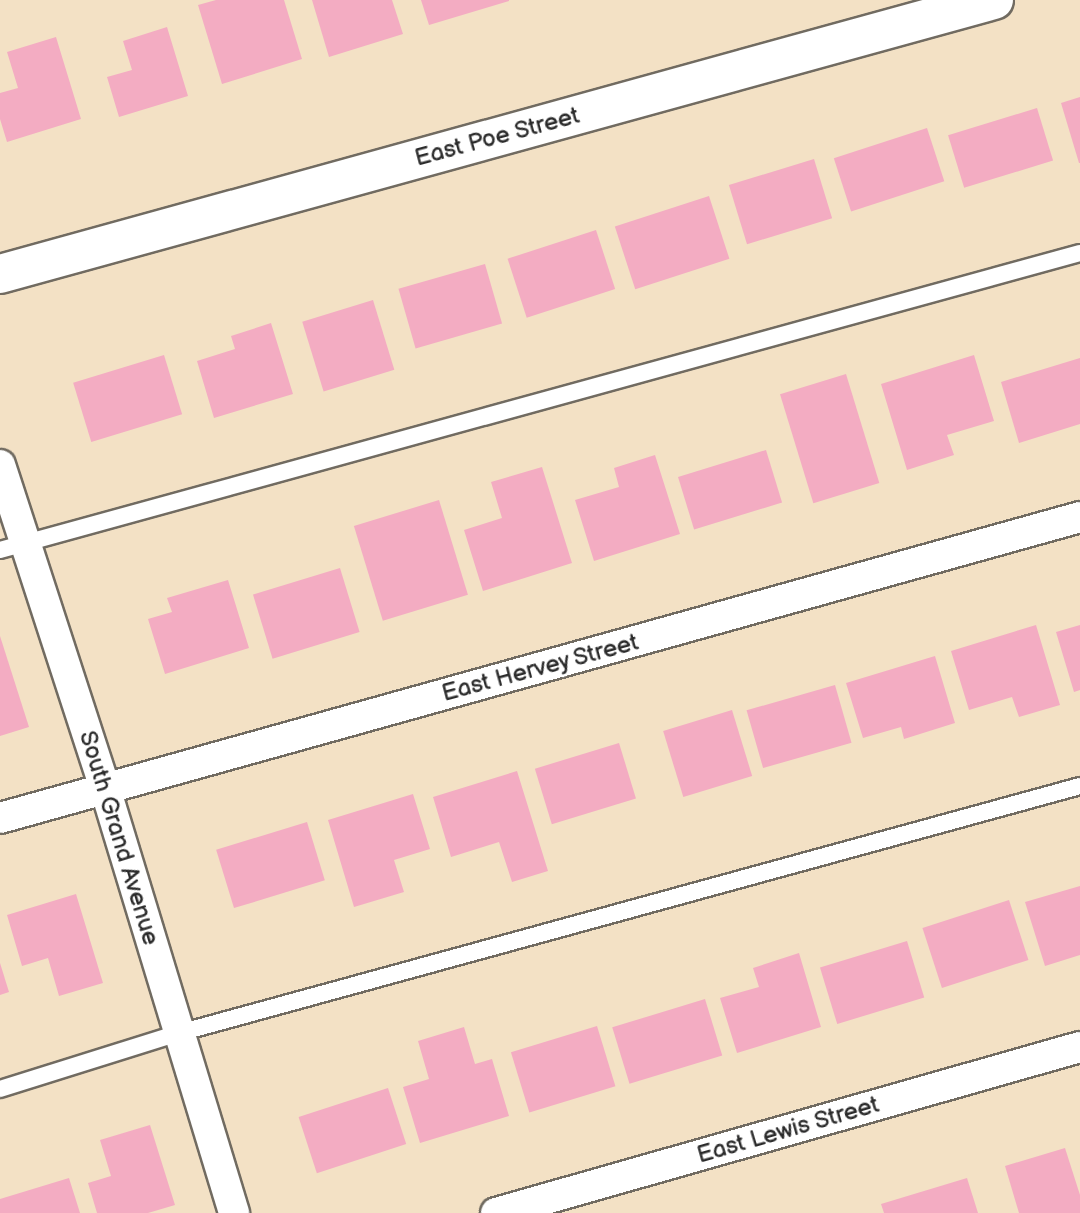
<!DOCTYPE html>
<style>
body{margin:0}
#map{position:relative;width:1080px;height:1213px;overflow:hidden;background:#f3e1c5;font-family:"Balsamiq Sans",sans-serif}
div>[style]{position:absolute}
[style*='--x']{left:calc(var(--x)*1px);top:calc(var(--y)*1px);width:calc(var(--w)*1px);rotate:calc(var(--a)*1deg)}
.building>*{inset:0;background:#f3acc2;transform-origin:0 0}
.roads{filter:drop-shadow(2px 0 #716b61) drop-shadow(-2px 0 #716b61) drop-shadow(0 2px #716b61) drop-shadow(0 -2px #716b61)}
.service>*{height:16px;margin:-8px;padding:0 8px;transform-origin:8px;border-radius:8px;background:#fff}
.minor>*{height:30px;margin:-15px;padding:0 15px;transform-origin:15px;border-radius:15px;background:#fff}
.tertiary>*{height:38px;margin:-19px;padding:0 19px;transform-origin:19px;border-radius:19px;background:#fff}
span{translate:-50% -50%;white-space:nowrap;text-align:center;line-height:1.15;-webkit-text-stroke:5px #fff;paint-order:stroke}
.street-label{font-size:24px;color:#2b2b2b}
</style>
<div id="map">
<div class="building">
<div style="clip-path:polygon(216px 0,284px 0,302px 59px,222px 84px,198px 5px)"></div>
<div style="clip-path:polygon(312px 0,392px 0,403px 34px,329px 57px)"></div>
<div style="clip-path:polygon(421px 0,509px 0,509px 1px,429px 25px)"></div>
<div style="clip-path:polygon(167px 27px,188px 96px,119px 117px,107px 77px,132px 70px,123px 41px)"></div>
<div style="clip-path:polygon(56px 37px,81px 119px,7px 142px,0 119px,0 93px,18px 88px,7px 52px)"></div>
<div style="clip-path:polygon(1080px 97px,1080px 163px,1079px 163px,1061px 103px)"></div>
<div style="left:1037px;top:108px;width:55px;height:93px;rotate:73deg"></div>
<div style="left:927px;top:128px;width:56px;height:98px;rotate:72deg"></div>
<div style="left:814px;top:159px;width:62px;height:89px;rotate:73deg"></div>
<div style="left:709px;top:196px;width:66px;height:99px;rotate:72deg"></div>
<div style="left:596px;top:230px;width:62px;height:93px;rotate:72deg"></div>
<div style="left:485px;top:264px;width:62px;height:90px;rotate:74deg"></div>
<div style="left:373px;top:300px;width:73px;height:74px;rotate:73deg"></div>
<div style="clip-path:polygon(271px 323px,293px 394px,214px 418px,197px 361px,235px 349px,231px 336px)"></div>
<div style="left:164px;top:355px;width:62px;height:95px;rotate:73deg"></div>
<div style="clip-path:polygon(974px 355px,994px 421px,947px 435px,954px 455px,907px 470px,881px 384px)"></div>
<div style="clip-path:polygon(1080px 358px,1080px 424px,1019px 443px,1001px 382px)"></div>
<div style="left:846px;top:374px;width:114px;height:69px;rotate:73deg"></div>
<div style="left:766px;top:450px;width:55px;height:92px;rotate:73deg"></div>
<div style="clip-path:polygon(655px 455px,680px 534px,594px 561px,575px 500px,619px 487px,614px 468px)"></div>
<div style="clip-path:polygon(542px 467px,572px 563px,483px 591px,464px 530px,502px 518px,491px 482px)"></div>
<div style="left:439px;top:500px;width:99px;height:89px;rotate:73deg"></div>
<div style="left:340px;top:568px;width:67px;height:91px;rotate:73deg"></div>
<div style="clip-path:polygon(228px 580px,249px 648px,165px 674px,148px 619px,172px 612px,167px 598px)"></div>
<div style="clip-path:polygon(1036px 625px,1060px 705px,1019px 717px,1012px 697px,969px 710px,951px 651px)"></div>
<div style="clip-path:polygon(1080px 625px,1080px 690px,1074px 692px,1056px 632px)"></div>
<div style="clip-path:polygon(0 636px,29px 727px,0 736px)"></div>
<div style="clip-path:polygon(935px 656px,955px 723px,904px 739px,901px 727px,863px 738px,846px 683px)"></div>
<div style="left:835px;top:685px;width:60px;height:92px;rotate:74deg"></div>
<div style="left:732px;top:710px;width:69px;height:72px;rotate:73deg"></div>
<div style="left:619px;top:743px;width:58px;height:88px;rotate:73deg"></div>
<div style="clip-path:polygon(517px 771px,548px 871px,512px 882px,499px 842px,451px 857px,433px 797px)"></div>
<div style="clip-path:polygon(413px 794px,430px 849px,394px 860px,404px 892px,354px 907px,328px 820px)"></div>
<div style="left:307px;top:822px;width:61px;height:95px;rotate:73deg"></div>
<div style="clip-path:polygon(1080px 886px,1080px 955px,1045px 966px,1025px 902px)"></div>
<div style="clip-path:polygon(76px 894px,103px 983px,59px 996px,48px 958px,22px 966px,7px 915px)"></div>
<div style="left:1009px;top:900px;width:63px;height:91px;rotate:72deg"></div>
<div style="left:907px;top:941px;width:59px;height:91px;rotate:73deg"></div>
<div style="clip-path:polygon(799px 953px,821px 1027px,737px 1053px,720px 998px,759px 987px,753px 968px)"></div>
<div style="clip-path:polygon(0 963px,9px 992px,0 995px)"></div>
<div style="left:705px;top:999px;width:59px;height:97px;rotate:73deg"></div>
<div style="left:597px;top:1026px;width:63px;height:90px;rotate:73deg"></div>
<div style="clip-path:polygon(464px 1027px,475px 1064px,492px 1059px,509px 1116px,420px 1143px,403px 1087px,429px 1079px,418px 1041px)"></div>
<div style="left:388px;top:1088px;width:59px;height:94px;rotate:72deg"></div>
<div style="clip-path:polygon(150px 1125px,175px 1205px,148px 1213px,97px 1213px,88px 1183px,111px 1176px,100px 1140px)"></div>
<div style="clip-path:polygon(1065px 1148px,1080px 1195px,1080px 1213px,1019px 1213px,1005px 1166px)"></div>
<div style="clip-path:polygon(69px 1178px,80px 1213px,0 1213px,0 1199px)"></div>
<div style="clip-path:polygon(967px 1178px,978px 1213px,884px 1213px,881px 1204px)"></div>
</div>
<div class="roads">
<div class="service">
<div style="--x:0;--y:550;--w:1120;--a:-15.38"></div>
<div style="--x:0;--y:1089;--w:188;--a:-17.4"></div>
<div style="--x:179;--y:1033;--w:934;--a:-15.33"></div>
</div>
<div class="minor">
<div style="--x:0;--y:465;--w:340;--a:72"></div>
<div style="--x:105;--y:788;--w:444;--a:73.1"></div>
<div style="--x:0;--y:818;--w:1121;--a:-15.57"></div>
<div style="--x:496;--y:1213;--w:607;--a:-15.87"></div>
</div>
<div class="tertiary">
<div style="--x:0;--y:274;--w:1031;--a:-15.41"></div>
</div>
</div>
<div class="street-label">
<span style="left:497px;top:137px;rotate:-15deg">East Poe Street</span>
<span style="left:540px;top:668px;rotate:-15deg">East Hervey Street</span>
<span style="left:119px;top:838px;rotate:73deg">South Grand Avenue</span>
<span style="left:788px;top:1130px;rotate:-16deg">East Lewis Street</span>
</div>
</div>
